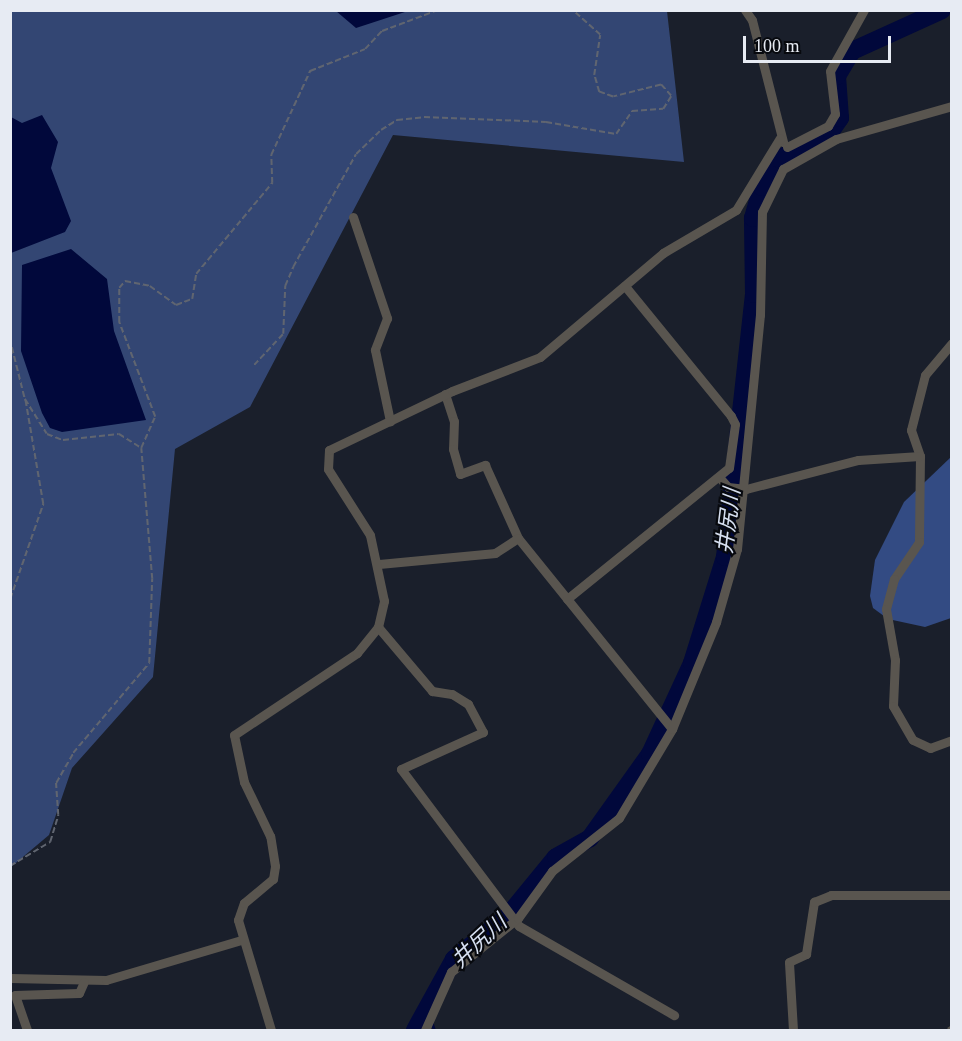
<!DOCTYPE html>
<meta charset="utf-8">
<style>
body{margin:0}
#map{position:relative;width:962px;height:1041px;overflow:hidden;background:#1a1f2b;font-family:"Times New Roman","Noto Sans JP",serif}
div>[style]{position:absolute}
[style*='--x']{left:calc(var(--x)*1px);top:calc(var(--y)*1px);width:calc(var(--w)*1px);rotate:calc(var(--a)*1deg)}
.green>*{inset:0;background:#334673}
.forest>*{inset:0;background:#334b83}
.water>*{inset:0;background:#01083b}
.stream>*{height:3px;margin:-1.5px;padding:0 1.5px;transform-origin:1.5px;border-radius:1.5px;background:#01083b}
.river>*{height:18px;margin:-9px;padding:0 9px;transform-origin:9px;border-radius:9px;background:#01083b}
.path>*{height:1.5px;margin-top:-0.75px;transform-origin:0;background:repeating-linear-gradient(90deg,#606570 0 6px,transparent 0 9px)}
.street>*{height:9px;margin:-4.5px;padding:0 4.5px;transform-origin:4.5px;border-radius:4.5px;background:#59554f}
span{translate:-50% -50%;white-space:nowrap;text-align:center;line-height:1.15;-webkit-text-stroke:4.5px #07090e;paint-order:stroke}
.water-label{font-size:22px;color:#d6dff0;font-style:italic}
.frame{position:absolute;inset:0;border:12px solid #e7ebf3;pointer-events:none}
.scale{position:absolute;left:743px;top:36px;width:148px;height:27px;box-sizing:border-box;border:3px solid #e7ebf3;border-top:0;padding-left:8px;font-size:18px;line-height:21px;white-space:nowrap;color:#e7ebf3;-webkit-text-stroke:4px #07090e;paint-order:stroke}
</style>
<div id="map">
<div class="green">
<div style="clip-path:polygon(11px 11px,667px 11px,684px 162px,393px 135px,250px 407px,175px 449px,153px 677px,72px 768px,49px 835px,11px 867px)"></div>
</div>
<div class="forest">
<div style="clip-path:polygon(951px 457px,951px 618px,925px 627px,888px 619px,873px 608px,870px 596px,875px 560px,904px 502px)"></div>
</div>
<div class="water">
<div style="clip-path:polygon(336px 11px,408px 11px,356px 28px)"></div>
<div style="clip-path:polygon(42px 115px,58px 142px,51px 168px,71px 221px,65px 232px,11px 253px,11px 117px,22px 123px)"></div>
<div style="clip-path:polygon(71px 249px,107px 279px,114px 331px,146px 420px,62px 432px,50px 428px,42px 413px,21px 351px,22px 265px)"></div>
</div>
<div class="stream">
<div style="--x:431;--y:1021;--w:9;--a:72"></div>
</div>
<div class="river">
<div style="--x:415;--y:1030;--w:81;--a:-61.2"></div>
<div style="--x:454;--y:959;--w:68;--a:-38.4"></div>
<div style="--x:507;--y:917;--w:77;--a:-50.8"></div>
<div style="--x:556;--y:857;--w:39;--a:-29"></div>
<div style="--x:590;--y:838;--w:103;--a:-54.5"></div>
<div style="--x:650;--y:754;--w:100;--a:-65.2"></div>
<div style="--x:692;--y:663;--w:111;--a:-72.7"></div>
<div style="--x:725;--y:557;--w:265;--a:-83.7"></div>
<div style="--x:754;--y:294;--w:76;--a:-90.8"></div>
<div style="--x:753;--y:218;--w:32;--a:-74"></div>
<div style="--x:762;--y:187;--w:33;--a:-59"></div>
<div style="--x:779;--y:159;--w:59;--a:-28.3"></div>
<div style="--x:831;--y:131;--w:16;--a:-55"></div>
<div style="--x:840;--y:118;--w:42;--a:-94.1"></div>
<div style="--x:837;--y:76;--w:29;--a:-59"></div>
<div style="--x:852;--y:51;--w:99;--a:-24.5"></div>
</div>
<div class="path">
<div style="--x:10;--y:287;--w:13;--a:90"></div>
<div style="--x:10;--y:339;--w:62;--a:76"></div>
<div style="--x:25;--y:399;--w:41;--a:57.8"></div>
<div style="--x:47;--y:434;--w:17;--a:21"></div>
<div style="--x:63;--y:440;--w:56;--a:-6.1"></div>
<div style="--x:119;--y:434;--w:26;--a:32"></div>
<div style="--x:254;--y:365;--w:42;--a:-46.9"></div>
<div style="--x:283;--y:334;--w:48;--a:-87.6"></div>
<div style="--x:285;--y:286;--w:21;--a:-67"></div>
<div style="--x:293;--y:267;--w:129;--a:-60.9"></div>
<div style="--x:356;--y:154;--w:35;--a:-44"></div>
<div style="--x:381;--y:130;--w:19;--a:-32"></div>
<div style="--x:397;--y:120;--w:27;--a:-6"></div>
<div style="--x:424;--y:117;--w:122;--a:2.3"></div>
<div style="--x:546;--y:122;--w:71;--a:9.7"></div>
<div style="--x:616;--y:134;--w:28;--a:-55"></div>
<div style="--x:632;--y:111;--w:31;--a:-4"></div>
<div style="--x:663;--y:109;--w:15;--a:-58"></div>
<div style="--x:671;--y:96;--w:15;--a:-132"></div>
<div style="--x:661;--y:85;--w:49;--a:166"></div>
<div style="--x:613;--y:97;--w:15;--a:-160"></div>
<div style="--x:599;--y:92;--w:18;--a:-106"></div>
<div style="--x:594;--y:75;--w:40;--a:-81.5"></div>
<div style="--x:600;--y:35;--w:38;--a:-138"></div>
<div style="--x:10;--y:599;--w:101;--a:-70.8"></div>
<div style="--x:43;--y:504;--w:107;--a:-99.7"></div>
<div style="--x:10;--y:866;--w:47;--a:-31"></div>
<div style="--x:50;--y:842;--w:28;--a:-73"></div>
<div style="--x:58;--y:815;--w:32;--a:-94"></div>
<div style="--x:56;--y:783;--w:34;--a:-60"></div>
<div style="--x:73;--y:753;--w:118;--a:-49.8"></div>
<div style="--x:149;--y:663;--w:84;--a:-88"></div>
<div style="--x:152;--y:579;--w:131;--a:-94.8"></div>
<div style="--x:141;--y:448;--w:34;--a:-66"></div>
<div style="--x:155;--y:417;--w:102;--a:-110.8"></div>
<div style="--x:119;--y:322;--w:34;--a:-90"></div>
<div style="--x:119;--y:288;--w:9;--a:-49"></div>
<div style="--x:125;--y:281;--w:25;--a:11"></div>
<div style="--x:150;--y:286;--w:32;--a:36"></div>
<div style="--x:176;--y:305;--w:17;--a:-21"></div>
<div style="--x:192;--y:299;--w:25;--a:-81"></div>
<div style="--x:196;--y:274;--w:119;--a:-50.1"></div>
<div style="--x:272;--y:183;--w:28;--a:-92"></div>
<div style="--x:271;--y:155;--w:93;--a:-65.1"></div>
<div style="--x:310;--y:71;--w:59;--a:-21.8"></div>
<div style="--x:365;--y:49;--w:25;--a:-47"></div>
<div style="--x:382;--y:31;--w:60;--a:-20.6"></div>
</div>
<div class="street">
<div style="--x:745;--y:10;--w:12;--a:55"></div>
<div style="--x:752;--y:20;--w:126;--a:75.7"></div>
<div style="--x:787;--y:147;--w:46;--a:-27.1"></div>
<div style="--x:828;--y:126;--w:14;--a:-60"></div>
<div style="--x:835;--y:114;--w:43;--a:-96.6"></div>
<div style="--x:830;--y:71;--w:70;--a:-60.9"></div>
<div style="--x:353;--y:217;--w:107;--a:71.4"></div>
<div style="--x:387;--y:318;--w:34;--a:111"></div>
<div style="--x:375;--y:350;--w:73;--a:78.1"></div>
<div style="--x:952;--y:343;--w:42;--a:130.2"></div>
<div style="--x:925;--y:375;--w:57;--a:104.3"></div>
<div style="--x:911;--y:430;--w:28;--a:71"></div>
<div style="--x:920;--y:456;--w:86;--a:90.7"></div>
<div style="--x:919;--y:542;--w:45;--a:124"></div>
<div style="--x:894;--y:579;--w:31;--a:105"></div>
<div style="--x:886;--y:609;--w:52;--a:80"></div>
<div style="--x:895;--y:660;--w:46;--a:92.5"></div>
<div style="--x:893;--y:706;--w:39;--a:60"></div>
<div style="--x:913;--y:740;--w:19;--a:25"></div>
<div style="--x:930;--y:748;--w:23;--a:-20"></div>
<div style="--x:445;--y:394;--w:28;--a:72"></div>
<div style="--x:454;--y:421;--w:28;--a:92"></div>
<div style="--x:453;--y:449;--w:26;--a:74"></div>
<div style="--x:460;--y:474;--w:27;--a:-20"></div>
<div style="--x:485;--y:465;--w:80;--a:65.7"></div>
<div style="--x:518;--y:538;--w:245;--a:51.1"></div>
<div style="--x:719;--y:477;--w:13;--a:48"></div>
<div style="--x:728;--y:487;--w:18;--a:6"></div>
<div style="--x:746;--y:489;--w:116;--a:-14.5"></div>
<div style="--x:858;--y:460;--w:62;--a:-3.7"></div>
<div style="--x:379;--y:564;--w:117;--a:-5.4"></div>
<div style="--x:495;--y:553;--w:27;--a:-33"></div>
<div style="--x:567;--y:599;--w:208;--a:-39"></div>
<div style="--x:729;--y:468;--w:44;--a:-82.2"></div>
<div style="--x:735;--y:424;--w:9;--a:-117"></div>
<div style="--x:731;--y:416;--w:168;--a:-129.2"></div>
<div style="--x:378;--y:627;--w:84;--a:49.8"></div>
<div style="--x:432;--y:691;--w:20;--a:9"></div>
<div style="--x:452;--y:694;--w:19;--a:32"></div>
<div style="--x:468;--y:704;--w:32;--a:62"></div>
<div style="--x:483;--y:732;--w:90;--a:155.7"></div>
<div style="--x:401;--y:769;--w:196;--a:53.1"></div>
<div style="--x:519;--y:926;--w:179;--a:29.9"></div>
<div style="--x:10;--y:978;--w:96;--a:1.2"></div>
<div style="--x:106;--y:980;--w:141;--a:-16.5"></div>
<div style="--x:27;--y:1030;--w:37;--a:-109"></div>
<div style="--x:15;--y:995;--w:64;--a:-1.8"></div>
<div style="--x:79;--y:993;--w:12;--a:-66"></div>
<div style="--x:271;--y:1030;--w:115;--a:-106.7"></div>
<div style="--x:238;--y:920;--w:18;--a:-71"></div>
<div style="--x:244;--y:903;--w:38;--a:-40"></div>
<div style="--x:273;--y:879;--w:13;--a:-81"></div>
<div style="--x:275;--y:866;--w:30;--a:-99"></div>
<div style="--x:270;--y:836;--w:60;--a:-115.7"></div>
<div style="--x:244;--y:782;--w:48;--a:-102"></div>
<div style="--x:234;--y:735;--w:148;--a:-33.7"></div>
<div style="--x:357;--y:653;--w:33;--a:-51"></div>
<div style="--x:378;--y:627;--w:27;--a:-77"></div>
<div style="--x:384;--y:601;--w:67;--a:-102"></div>
<div style="--x:370;--y:535;--w:78;--a:-122.5"></div>
<div style="--x:328;--y:469;--w:19;--a:-87"></div>
<div style="--x:329;--y:450;--w:136;--a:-25.6"></div>
<div style="--x:452;--y:391;--w:94;--a:-21.1"></div>
<div style="--x:540;--y:357;--w:161;--a:-40.2"></div>
<div style="--x:663;--y:253;--w:85;--a:-30.5"></div>
<div style="--x:736;--y:210;--w:84;--a:-58.6"></div>
<div style="--x:425;--y:1030;--w:64;--a:-65.9"></div>
<div style="--x:451;--y:972;--w:86;--a:-38.9"></div>
<div style="--x:518;--y:918;--w:58;--a:-54.1"></div>
<div style="--x:552;--y:871;--w:85;--a:-38.3"></div>
<div style="--x:619;--y:818;--w:104;--a:-59.2"></div>
<div style="--x:672;--y:729;--w:116;--a:-67.6"></div>
<div style="--x:716;--y:622;--w:76;--a:-74"></div>
<div style="--x:737;--y:549;--w:235;--a:-84.4"></div>
<div style="--x:760;--y:315;--w:103;--a:-88.9"></div>
<div style="--x:762;--y:212;--w:48;--a:-64"></div>
<div style="--x:783;--y:169;--w:61;--a:-29.5"></div>
<div style="--x:836;--y:139;--w:121;--a:-15.9"></div>
<div style="--x:793;--y:1030;--w:68;--a:-93.4"></div>
<div style="--x:789;--y:962;--w:19;--a:-25"></div>
<div style="--x:806;--y:954;--w:53;--a:-81.3"></div>
<div style="--x:814;--y:902;--w:18;--a:-22"></div>
<div style="--x:831;--y:895;--w:121;--a:0"></div>
<div style="--x:951;--y:1030;--w:1;--a:0"></div>
</div>
<div class="water-label">
<span style="left:728px;top:521px;rotate:-83deg">井尻川</span>
<span style="left:479px;top:941px;rotate:-43deg">井尻川</span>
</div>
<div class="frame"></div>
<div class="scale">100 m</div>
</div>
